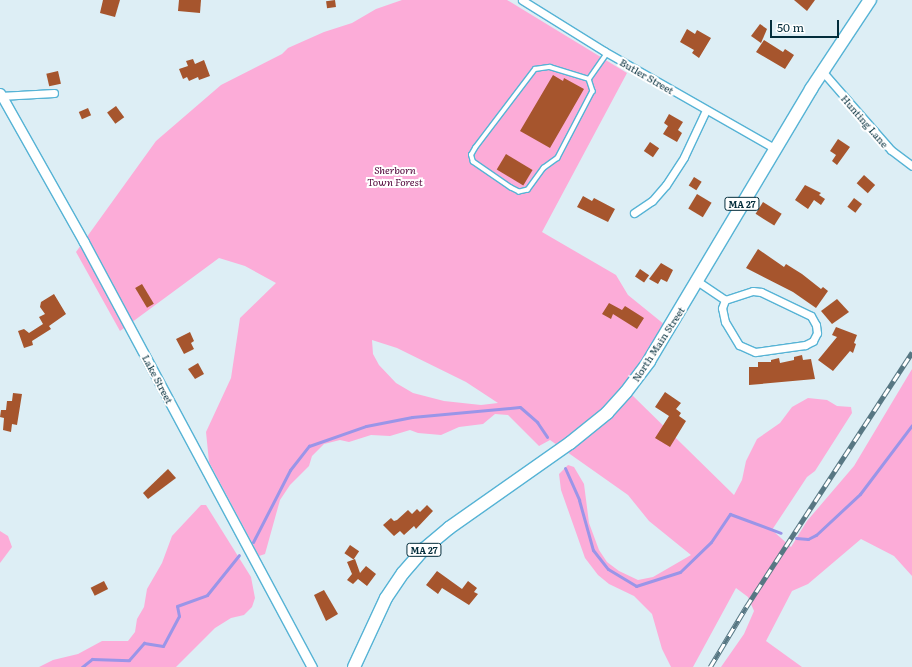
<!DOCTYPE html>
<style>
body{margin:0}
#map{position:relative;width:912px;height:667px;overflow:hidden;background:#ddeef5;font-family:Literata,serif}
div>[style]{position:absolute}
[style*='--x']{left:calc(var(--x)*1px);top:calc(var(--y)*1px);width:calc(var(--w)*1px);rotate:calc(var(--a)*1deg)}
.green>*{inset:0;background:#fcacd8}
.stream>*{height:3px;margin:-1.5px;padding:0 1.5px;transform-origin:1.5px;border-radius:1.5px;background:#9a95e8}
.building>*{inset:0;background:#a6552d;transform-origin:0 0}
.roads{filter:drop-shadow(1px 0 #56b3d5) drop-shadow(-1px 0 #56b3d5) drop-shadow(0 1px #56b3d5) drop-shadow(0 -1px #56b3d5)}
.service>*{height:3.5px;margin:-1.75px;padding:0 1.75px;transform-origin:1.75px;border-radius:1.75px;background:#fff}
.minor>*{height:7px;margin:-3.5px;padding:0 3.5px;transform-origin:3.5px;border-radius:3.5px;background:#fff}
.tertiary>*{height:9px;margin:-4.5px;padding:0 4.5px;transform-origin:4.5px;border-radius:4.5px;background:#fff}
.primary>*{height:12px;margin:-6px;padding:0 6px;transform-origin:6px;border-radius:6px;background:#fff}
.rail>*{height:4.5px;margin-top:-2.25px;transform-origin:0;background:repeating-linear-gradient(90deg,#fff 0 9px,#577783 0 18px);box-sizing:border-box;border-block:1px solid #577783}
span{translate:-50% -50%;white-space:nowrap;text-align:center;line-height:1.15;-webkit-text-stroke:4px #fff;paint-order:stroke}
.shield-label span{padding:1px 3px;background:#fff;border:1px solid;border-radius:3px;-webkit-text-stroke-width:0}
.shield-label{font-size:9px;color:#032d3b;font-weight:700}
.street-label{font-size:10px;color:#032d3b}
.park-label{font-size:10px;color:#4f0237;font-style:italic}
.scale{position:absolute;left:770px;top:20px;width:69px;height:18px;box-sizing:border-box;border:2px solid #032d3b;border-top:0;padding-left:5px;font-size:12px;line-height:14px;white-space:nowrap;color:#032d3b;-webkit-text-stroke:3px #fff;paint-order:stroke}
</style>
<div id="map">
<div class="green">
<div style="clip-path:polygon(evenodd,402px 0,507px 0,627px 73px,542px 232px,616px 275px,628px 295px,665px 325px,632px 395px,734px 495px,742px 480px,746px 461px,757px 439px,780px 423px,792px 407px,808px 398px,827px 400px,837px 406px,851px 407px,852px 413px,815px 471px,807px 477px,772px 530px,791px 547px,807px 521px,854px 466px,912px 369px,912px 576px,894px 556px,861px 539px,808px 584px,792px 591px,766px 641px,802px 667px,721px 667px,744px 634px,754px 611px,748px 597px,736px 588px,693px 667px,671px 667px,662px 649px,652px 614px,634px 596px,609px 584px,598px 575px,585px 558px,561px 490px,559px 474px,568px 465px,574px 467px,584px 484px,589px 523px,599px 550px,607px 562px,619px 571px,638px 580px,653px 577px,691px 555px,649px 521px,628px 495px,550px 440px,539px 446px,508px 415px,495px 414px,483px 424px,459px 427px,441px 435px,418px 433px,410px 430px,390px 436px,371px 435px,349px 442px,340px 440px,324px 444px,312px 456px,309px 466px,290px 485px,280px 500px,265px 554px,259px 556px,209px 462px,206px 432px,231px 378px,240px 318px,276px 283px,245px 266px,219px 258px,120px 331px,76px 252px,156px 141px,221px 85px,282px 54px,288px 48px,324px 32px,352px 23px,376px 9px,402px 0,372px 340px,397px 348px,466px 382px,498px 403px,481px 405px,444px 401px,413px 393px,396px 383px,379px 365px,373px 354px,372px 340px)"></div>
<div style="clip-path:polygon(201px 505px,206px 505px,251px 577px,255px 598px,252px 607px,244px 615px,231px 618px,215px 628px,176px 667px,39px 667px,53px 660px,78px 654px,102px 641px,128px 641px,135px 632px,137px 619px,144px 607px,147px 589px,162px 563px,172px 536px)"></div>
<div style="clip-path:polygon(0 531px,8px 536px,12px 547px,0 563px)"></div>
</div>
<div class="stream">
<div style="--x:565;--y:468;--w:35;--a:66"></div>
<div style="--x:579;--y:500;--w:52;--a:74.4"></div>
<div style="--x:593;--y:550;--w:24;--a:52"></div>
<div style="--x:608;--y:569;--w:33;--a:31"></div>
<div style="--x:636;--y:586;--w:46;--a:-17.7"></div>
<div style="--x:680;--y:572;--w:43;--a:-44.1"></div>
<div style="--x:711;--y:542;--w:34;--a:-56"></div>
<div style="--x:730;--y:514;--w:54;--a:20.4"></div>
<div style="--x:796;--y:538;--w:12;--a:5"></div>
<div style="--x:808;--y:539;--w:9;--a:-27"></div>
<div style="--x:816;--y:535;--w:60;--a:-43"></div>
<div style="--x:860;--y:494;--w:86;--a:-53"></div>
<div style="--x:253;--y:542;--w:81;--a:-62.8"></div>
<div style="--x:290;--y:470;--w:31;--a:-52"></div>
<div style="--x:309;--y:446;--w:60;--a:-19.3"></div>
<div style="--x:366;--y:426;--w:47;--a:-11.1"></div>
<div style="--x:412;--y:417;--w:108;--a:-5.3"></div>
<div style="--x:520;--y:407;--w:23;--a:41"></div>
<div style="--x:537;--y:422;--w:18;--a:56"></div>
<div style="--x:82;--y:667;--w:13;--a:-39"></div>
<div style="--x:92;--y:659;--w:37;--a:2"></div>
<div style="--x:129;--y:660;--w:23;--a:-49"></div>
<div style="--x:144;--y:643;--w:19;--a:9"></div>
<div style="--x:163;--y:646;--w:34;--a:-62"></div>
<div style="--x:179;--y:616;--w:10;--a:-101"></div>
<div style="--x:177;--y:606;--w:32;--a:-20"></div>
<div style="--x:207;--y:595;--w:51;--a:-51.3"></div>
</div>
<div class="building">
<div style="clip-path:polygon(103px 0,120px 0,115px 17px,100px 13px)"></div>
<div style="clip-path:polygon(179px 0,201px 0,200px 13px,178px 11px)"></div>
<div style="left:335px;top:0;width:7px;height:9px;rotate:82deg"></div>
<div style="clip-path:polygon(794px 0,815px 0,807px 11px)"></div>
<div style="clip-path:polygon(760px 24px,767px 29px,761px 43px,751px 36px)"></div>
<div style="clip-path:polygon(687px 29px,695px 34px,697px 30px,711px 38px,699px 58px,692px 53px,694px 50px,680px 42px)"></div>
<div style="clip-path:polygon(764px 40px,783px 52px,785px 49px,794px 55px,785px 69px,756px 52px)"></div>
<div style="clip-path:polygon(193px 59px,195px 64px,204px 60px,210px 76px,199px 80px,198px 77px,189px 81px,187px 77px,183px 79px,179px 69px,188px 66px,186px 61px)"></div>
<div style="left:58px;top:71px;width:13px;height:12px;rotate:77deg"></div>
<div style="clip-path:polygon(553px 75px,563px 81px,564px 78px,584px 89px,550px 148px,520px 131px)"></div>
<div style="left:116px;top:106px;width:14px;height:11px;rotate:54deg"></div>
<div style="left:88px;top:108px;width:8px;height:10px;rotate:67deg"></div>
<div style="clip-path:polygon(669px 114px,683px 122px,678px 130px,682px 133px,677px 142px,663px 134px,668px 126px,664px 123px)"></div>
<div style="clip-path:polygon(838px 139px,850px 147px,837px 165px,832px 161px,836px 155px,830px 151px)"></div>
<div style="left:650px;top:142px;width:11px;height:11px;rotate:34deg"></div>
<div style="left:506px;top:154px;width:31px;height:18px;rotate:31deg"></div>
<div style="left:864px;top:175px;width:15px;height:11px;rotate:42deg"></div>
<div style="left:694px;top:177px;width:9px;height:10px;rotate:32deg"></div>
<div style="clip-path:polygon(805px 185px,821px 193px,819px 195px,825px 199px,821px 205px,814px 200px,808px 209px,795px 200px)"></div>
<div style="left:697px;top:194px;width:17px;height:17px;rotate:31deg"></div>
<div style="clip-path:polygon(583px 196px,592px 201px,594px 198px,615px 209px,608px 222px,577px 207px)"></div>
<div style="left:854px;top:198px;width:10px;height:11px;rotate:37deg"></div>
<div style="left:763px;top:202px;width:22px;height:14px;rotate:32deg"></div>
<div style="clip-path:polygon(758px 249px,784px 267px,786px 264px,802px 274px,821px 289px,823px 287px,828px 291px,816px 308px,793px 292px,746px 268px)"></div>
<div style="clip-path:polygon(661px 263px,673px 270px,667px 282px,661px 279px,658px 284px,649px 279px)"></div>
<div style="left:640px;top:269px;width:11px;height:9px;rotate:34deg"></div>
<div style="left:142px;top:284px;width:23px;height:8px;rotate:59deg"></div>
<div style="clip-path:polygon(54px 294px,66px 314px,49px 326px,51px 329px,32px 341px,33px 345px,24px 348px,18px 331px,24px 329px,29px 333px,43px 324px,39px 317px,45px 314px,40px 307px,41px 302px)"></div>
<div style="clip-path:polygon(837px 299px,849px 312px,832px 324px,821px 311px)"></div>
<div style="clip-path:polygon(609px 303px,622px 310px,625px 306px,644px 318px,637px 329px,613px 314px,611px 319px,602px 314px)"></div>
<div style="clip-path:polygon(836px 327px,857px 335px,854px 343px,856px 344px,853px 353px,850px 351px,833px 371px,818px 360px,837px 337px,832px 335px)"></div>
<div style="clip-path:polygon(190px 332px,194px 341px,191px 343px,194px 349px,184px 354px,176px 339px)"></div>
<div style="clip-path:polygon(802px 355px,803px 360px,811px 359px,815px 379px,749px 385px,749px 367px,758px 367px,758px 362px,771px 362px,771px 360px,779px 358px,780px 363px,794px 360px,794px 357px)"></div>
<div style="clip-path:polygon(198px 363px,204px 374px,195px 379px,188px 369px)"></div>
<div style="clip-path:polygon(665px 392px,681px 403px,676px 409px,681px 413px,679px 416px,686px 421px,670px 447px,655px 438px,669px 416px,655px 407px)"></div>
<div style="clip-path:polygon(13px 393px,22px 394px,17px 425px,12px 424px,11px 432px,3px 430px,4px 418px,0 417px,1px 410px,6px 410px,7px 401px,12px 401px)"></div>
<div style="clip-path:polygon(168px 469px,176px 478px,148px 499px,143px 493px)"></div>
<div style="clip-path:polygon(427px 505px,433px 511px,416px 529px,414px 526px,404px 535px,400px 531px,394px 536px,383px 525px,391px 518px,394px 521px,397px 520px,408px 510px,412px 514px,417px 509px,420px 512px)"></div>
<div style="left:350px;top:545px;width:11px;height:10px;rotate:34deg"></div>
<div style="clip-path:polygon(355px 559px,360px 573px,366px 566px,376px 574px,367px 586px,358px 579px,353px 584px,347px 580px,352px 574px,347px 562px)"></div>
<div style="clip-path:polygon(437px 571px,462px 589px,468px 581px,477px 588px,474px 592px,478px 594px,469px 605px,442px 588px,438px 594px,426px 585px)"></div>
<div style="left:104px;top:581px;width:9px;height:15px;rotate:63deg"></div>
<div style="clip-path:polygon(324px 590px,338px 614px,326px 621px,314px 595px)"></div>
</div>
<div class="roads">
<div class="service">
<div style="--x:589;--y:79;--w:13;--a:72"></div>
<div style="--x:593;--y:91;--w:76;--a:117.6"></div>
<div style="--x:558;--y:158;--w:17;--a:144"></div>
<div style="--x:544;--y:168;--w:27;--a:126"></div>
<div style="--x:528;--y:190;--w:9;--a:167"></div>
<div style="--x:519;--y:192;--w:9;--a:-153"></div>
<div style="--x:511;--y:188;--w:46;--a:-145.6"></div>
<div style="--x:473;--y:162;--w:7;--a:-106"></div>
<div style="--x:471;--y:155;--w:8;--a:-60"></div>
<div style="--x:475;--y:148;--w:99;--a:-52.8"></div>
<div style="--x:535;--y:69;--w:15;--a:-8"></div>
<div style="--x:550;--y:67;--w:41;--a:17.1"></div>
<div style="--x:589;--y:79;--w:32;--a:-55"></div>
</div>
<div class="minor">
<div style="--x:522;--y:0;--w:97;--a:31.9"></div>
<div style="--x:604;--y:51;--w:196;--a:29.7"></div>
<div style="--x:822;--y:71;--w:105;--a:48.9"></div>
<div style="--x:891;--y:150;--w:26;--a:37"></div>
<div style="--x:0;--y:96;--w:54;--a:-3.2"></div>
<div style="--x:634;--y:213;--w:22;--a:-34"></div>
<div style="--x:652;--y:201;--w:21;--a:-49"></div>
<div style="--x:666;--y:185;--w:33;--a:-57"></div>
<div style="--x:684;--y:157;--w:52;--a:-64.9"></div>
<div style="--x:697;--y:281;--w:34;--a:34"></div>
<div style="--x:753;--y:291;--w:8;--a:7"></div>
<div style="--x:761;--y:292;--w:55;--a:25.6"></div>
<div style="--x:811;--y:316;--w:10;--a:61"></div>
<div style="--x:816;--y:325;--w:8;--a:83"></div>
<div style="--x:817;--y:333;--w:9;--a:117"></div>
<div style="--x:813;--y:341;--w:9;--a:153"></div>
<div style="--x:805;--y:345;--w:50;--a:172"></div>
<div style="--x:755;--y:352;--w:17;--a:-156"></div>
<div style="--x:739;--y:345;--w:27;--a:-121"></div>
<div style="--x:725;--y:322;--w:14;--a:-102"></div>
<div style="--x:722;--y:308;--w:9;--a:-69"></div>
<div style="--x:725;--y:300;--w:29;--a:-18"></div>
</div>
<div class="tertiary">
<div style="--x:0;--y:93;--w:171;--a:60.6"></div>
<div style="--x:84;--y:242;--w:482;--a:61.8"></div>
</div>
<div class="primary">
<div style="--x:354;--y:667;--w:76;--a:-65.1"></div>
<div style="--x:386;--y:598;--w:30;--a:-56"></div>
<div style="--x:403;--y:573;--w:32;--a:-49"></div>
<div style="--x:424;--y:549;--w:33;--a:-40"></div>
<div style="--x:449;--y:528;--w:148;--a:-35.1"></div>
<div style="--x:570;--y:443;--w:48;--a:-39"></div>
<div style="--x:607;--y:413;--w:28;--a:-48"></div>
<div style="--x:626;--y:392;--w:39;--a:-53"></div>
<div style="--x:649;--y:361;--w:317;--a:-59.2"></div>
<div style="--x:811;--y:89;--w:107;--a:-56.5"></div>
</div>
</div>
<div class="rail">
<div style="--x:710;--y:667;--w:70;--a:-59"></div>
<div style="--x:746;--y:607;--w:304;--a:-56.9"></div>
</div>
<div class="shield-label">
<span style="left:742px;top:204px">MA 27</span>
<span style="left:424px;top:550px">MA 27</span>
</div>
<div class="street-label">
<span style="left:647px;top:76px;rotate:30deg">Butler Street</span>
<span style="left:865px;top:121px;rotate:49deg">Hunting Lane</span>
<span style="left:658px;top:344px;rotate:-57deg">North Main Street</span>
<span style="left:158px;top:379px;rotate:62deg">Lake Street</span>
</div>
<div class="park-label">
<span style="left:395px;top:175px">Sherborn<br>Town Forest</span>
</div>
<div class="scale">50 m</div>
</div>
